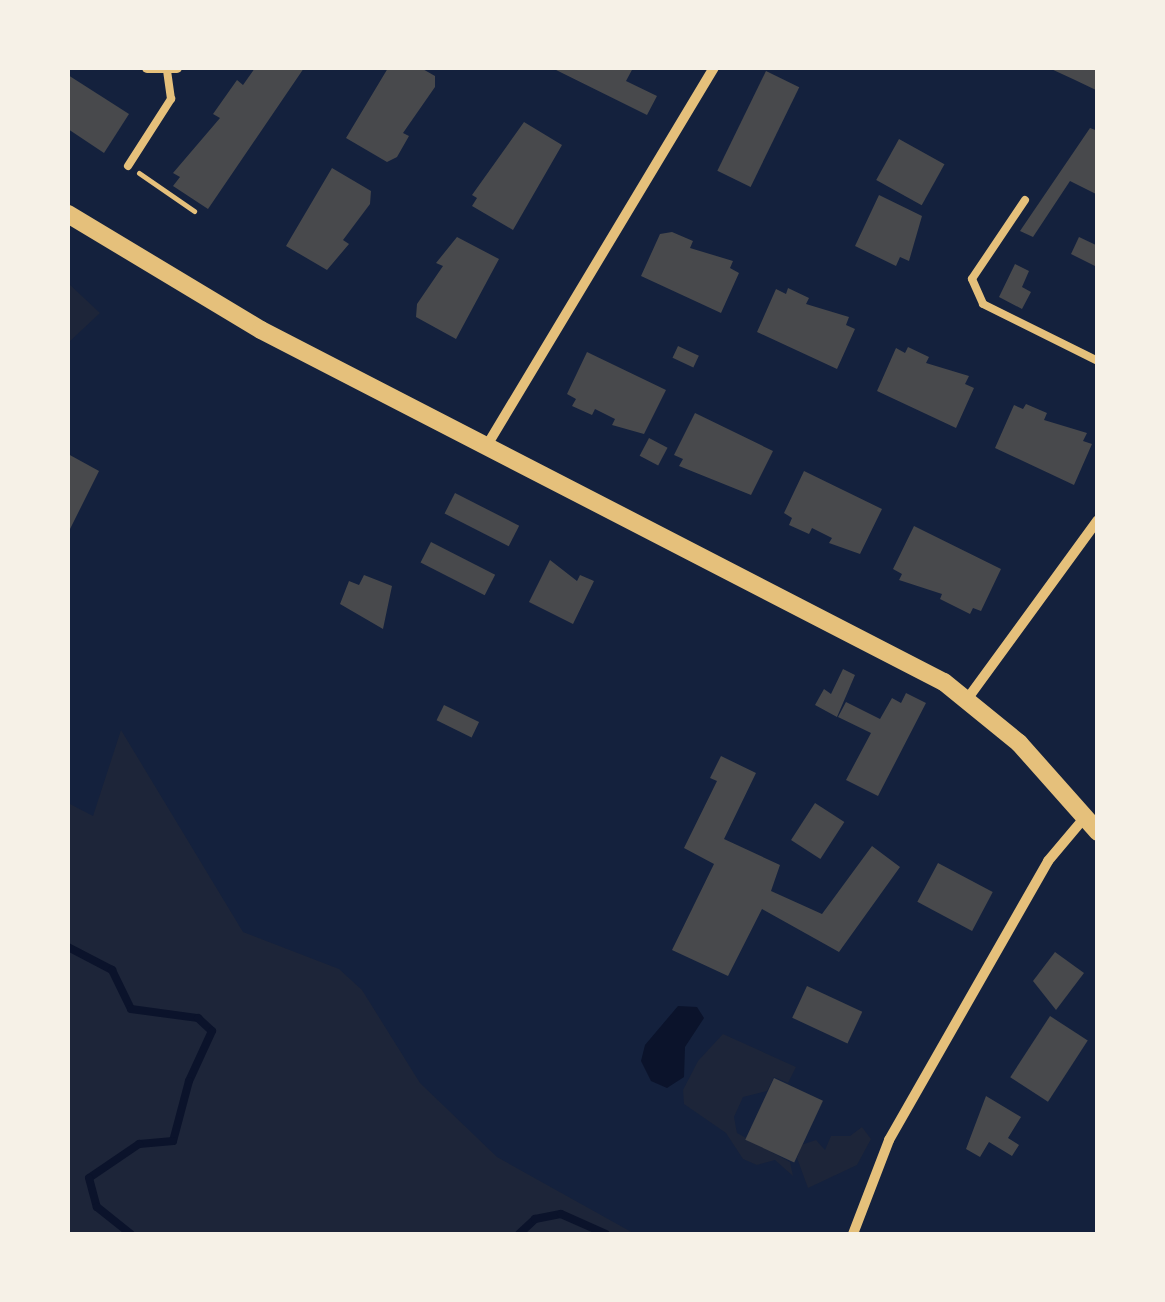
<!DOCTYPE html>
<style>
body{margin:0}
#map{position:relative;width:1165px;height:1302px;overflow:hidden;background:#14213d;font-family:Arial,sans-serif}
div>[style]{position:absolute}
[style*='--x']{left:calc(var(--x)*1px);top:calc(var(--y)*1px);width:calc(var(--w)*1px);rotate:calc(var(--a)*1deg)}
.green>*{inset:0;background:#1d2539}
.water>*{inset:0;background:#0b132b}
.stream>*{height:8px;margin:-4px;padding:0 4px;transform-origin:4px;border-radius:4px;background:#0b132b}
.building>*{inset:0;background:#48494c;transform-origin:0 0}
.path>*{height:5px;margin:-2.5px;padding:0 2.5px;transform-origin:2.5px;border-radius:2.5px;background:#e5c07b}
.service>*{height:8px;margin:-4px;padding:0 4px;transform-origin:4px;border-radius:4px;background:#e5c07b}
.minor>*{height:10px;margin:-5px;padding:0 5px;transform-origin:5px;border-radius:5px;background:#e5c07b}
.tertiary>*{height:18px;margin:-9px;padding:0 9px;transform-origin:9px;border-radius:9px;background:#e5c07b}
span{translate:-50% -50%;white-space:nowrap;text-align:center;line-height:1.15;-webkit-text-stroke:8px #f6f1e7;paint-order:stroke}
.frame{position:absolute;inset:0;border:70px solid #f6f1e7;pointer-events:none}
</style>
<div id="map">
<div class="green">
<div style="clip-path:polygon(68px 283px,100px 313px,68px 343px)"></div>
<div style="clip-path:polygon(121px 730px,243px 932px,339px 969px,362px 990px,420px 1083px,497px 1157px,635px 1234px,68px 1234px,68px 803px,93px 816px)"></div>
<div style="clip-path:polygon(723px 1034px,796px 1067px,788px 1083px,774px 1077px,767px 1091px,743px 1097px,734px 1117px,737px 1133px,790px 1162px,793px 1176px,775px 1160px,757px 1165px,743px 1159px,726px 1133px,684px 1104px,683px 1090px,698px 1061px)"></div>
<div style="clip-path:polygon(862px 1127px,871px 1139px,857px 1165px,808px 1188px,797px 1158px,801px 1145px,816px 1140px,825px 1150px,831px 1136px,850px 1136px)"></div>
</div>
<div class="water">
<div style="clip-path:polygon(678px 1006px,697px 1007px,704px 1018px,685px 1047px,684px 1077px,667px 1088px,651px 1081px,641px 1061px,645px 1045px)"></div>
</div>
<div class="stream">
<div style="--x:68;--y:947;--w:50;--a:27.6"></div>
<div style="--x:112;--y:970;--w:43;--a:64"></div>
<div style="--x:131;--y:1009;--w:68;--a:7.7"></div>
<div style="--x:198;--y:1018;--w:19;--a:43"></div>
<div style="--x:212;--y:1031;--w:55;--a:114.7"></div>
<div style="--x:189;--y:1081;--w:62;--a:104.9"></div>
<div style="--x:173;--y:1141;--w:34;--a:175"></div>
<div style="--x:139;--y:1144;--w:60;--a:145.8"></div>
<div style="--x:89;--y:1178;--w:30;--a:75"></div>
<div style="--x:97;--y:1207;--w:43;--a:38.5"></div>
<div style="--x:519;--y:1234;--w:22;--a:-43"></div>
<div style="--x:535;--y:1219;--w:26;--a:-11"></div>
<div style="--x:561;--y:1214;--w:49;--a:24"></div>
</div>
<div class="building">
<div style="clip-path:polygon(255px 68px,304px 68px,208px 209px,173px 186px,180px 177px,173px 173px,220px 118px,213px 114px,237px 80px,243px 85px)"></div>
<div style="clip-path:polygon(388px 68px,421px 68px,435px 76px,435px 87px,403px 133px,409px 136px,397px 157px,387px 162px,346px 138px)"></div>
<div style="clip-path:polygon(552px 68px,633px 68px,626px 81px,657px 96px,647px 115px)"></div>
<div style="clip-path:polygon(1049px 68px,1098px 68px,1098px 91px,1075px 80px)"></div>
<div style="left:766px;top:71px;width:37px;height:111px;rotate:26deg"></div>
<div style="clip-path:polygon(68px 75px,129px 114px,104px 153px,68px 129px)"></div>
<div style="clip-path:polygon(524px 122px,562px 145px,513px 230px,472px 206px,477px 198px,472px 195px)"></div>
<div style="clip-path:polygon(1090px 128px,1098px 131px,1098px 195px,1070px 181px,1033px 237px,1020px 231px)"></div>
<div style="left:899px;top:139px;width:52px;height:47px;rotate:29deg"></div>
<div style="clip-path:polygon(332px 168px,371px 191px,370px 204px,343px 240px,349px 244px,327px 270px,286px 246px)"></div>
<div style="clip-path:polygon(879px 195px,922px 216px,909px 261px,900px 257px,896px 266px,855px 246px)"></div>
<div style="clip-path:polygon(672px 232px,693px 241px,690px 248px,733px 261px,730px 268px,739px 273px,721px 313px,641px 276px,660px 234px)"></div>
<div style="clip-path:polygon(457px 237px,499px 259px,456px 339px,416px 317px,417px 304px,443px 266px,436px 263px)"></div>
<div style="clip-path:polygon(1079px 237px,1098px 246px,1095px 266px,1071px 254px)"></div>
<div style="clip-path:polygon(1015px 264px,1029px 271px,1022px 287px,1031px 292px,1022px 309px,999px 297px)"></div>
<div style="clip-path:polygon(788px 288px,809px 298px,806px 304px,849px 317px,846px 325px,855px 329px,837px 369px,757px 332px,776px 289px,786px 294px)"></div>
<div style="left:678px;top:346px;width:23px;height:13px;rotate:25deg"></div>
<div style="clip-path:polygon(908px 347px,929px 357px,926px 363px,969px 376px,965px 384px,974px 388px,956px 428px,877px 391px,896px 348px,905px 353px)"></div>
<div style="clip-path:polygon(587px 352px,666px 390px,644px 434px,612px 425px,615px 419px,595px 409px,592px 415px,572px 406px,576px 399px,567px 394px)"></div>
<div style="clip-path:polygon(1026px 404px,1047px 413px,1044px 420px,1087px 433px,1083px 441px,1092px 444px,1074px 485px,995px 448px,1014px 405px,1023px 409px)"></div>
<div style="clip-path:polygon(695px 413px,773px 451px,751px 495px,679px 466px,683px 459px,674px 455px)"></div>
<div style="left:649px;top:438px;width:21px;height:20px;rotate:28deg"></div>
<div style="clip-path:polygon(68px 454px,99px 471px,68px 533px)"></div>
<div style="clip-path:polygon(804px 471px,882px 509px,860px 554px,829px 543px,832px 538px,812px 528px,809px 534px,789px 525px,792px 518px,784px 513px)"></div>
<div style="left:455px;top:493px;width:72px;height:23px;rotate:27deg"></div>
<div style="clip-path:polygon(914px 526px,1001px 569px,981px 611px,973px 608px,970px 614px,940px 599px,942px 594px,899px 580px,902px 574px,893px 569px)"></div>
<div style="left:431px;top:542px;width:72px;height:23px;rotate:27deg"></div>
<div style="clip-path:polygon(550px 560px,577px 581px,580px 575px,594px 581px,573px 624px,529px 602px)"></div>
<div style="clip-path:polygon(364px 575px,392px 586px,383px 629px,340px 604px,349px 581px,359px 585px)"></div>
<div style="clip-path:polygon(843px 669px,855px 675px,837px 717px,815px 705px,824px 689px,831px 694px)"></div>
<div style="clip-path:polygon(906px 693px,926px 703px,878px 796px,846px 780px,871px 733px,838px 717px,846px 702px,880px 719px,892px 698px,901px 703px)"></div>
<div style="left:444px;top:705px;width:39px;height:17px;rotate:26deg"></div>
<div style="clip-path:polygon(721px 756px,756px 773px,724px 839px,780px 865px,771px 891px,822px 914px,872px 846px,900px 867px,839px 952px,762px 909px,728px 976px,672px 950px,714px 864px,684px 848px,717px 781px,710px 778px)"></div>
<div style="left:815px;top:803px;width:35px;height:44px;rotate:33deg"></div>
<div style="left:938px;top:863px;width:62px;height:44px;rotate:28deg"></div>
<div style="clip-path:polygon(1055px 952px,1084px 973px,1056px 1010px,1033px 981px)"></div>
<div style="left:807px;top:986px;width:61px;height:35px;rotate:25deg"></div>
<div style="left:1050px;top:1016px;width:45px;height:73px;rotate:33deg"></div>
<div style="left:774px;top:1078px;width:54px;height:68px;rotate:25deg"></div>
<div style="clip-path:polygon(986px 1096px,1021px 1117px,1008px 1138px,1019px 1145px,1012px 1156px,989px 1142px,980px 1157px,966px 1149px)"></div>
</div>
<div class="path">
<div style="--x:139;--y:173;--w:67;--a:34.6"></div>
</div>
<div class="service">
<div style="--x:128;--y:166;--w:80;--a:-57.3"></div>
<div style="--x:171;--y:99;--w:28;--a:-98"></div>
<div style="--x:1025;--y:200;--w:95;--a:123.9"></div>
<div style="--x:972;--y:279;--w:27;--a:66"></div>
<div style="--x:983;--y:304;--w:128;--a:26.4"></div>
</div>
<div class="minor">
<div style="--x:147;--y:68;--w:30;--a:0"></div>
<div style="--x:486;--y:447;--w:442;--a:-59"></div>
<div style="--x:968;--y:698;--w:220;--a:-53.9"></div>
<div style="--x:853;--y:1234;--w:101;--a:-69"></div>
<div style="--x:889;--y:1140;--w:321;--a:-60.3"></div>
<div style="--x:1048;--y:861;--w:57;--a:-49.9"></div>
</div>
<div class="tertiary">
<div style="--x:68;--y:214;--w:225;--a:31"></div>
<div style="--x:261;--y:330;--w:768;--a:27.27"></div>
<div style="--x:944;--y:682;--w:97;--a:39.1"></div>
<div style="--x:1019;--y:743;--w:119;--a:48.4"></div>
</div>
<div class="frame"></div>
</div>
